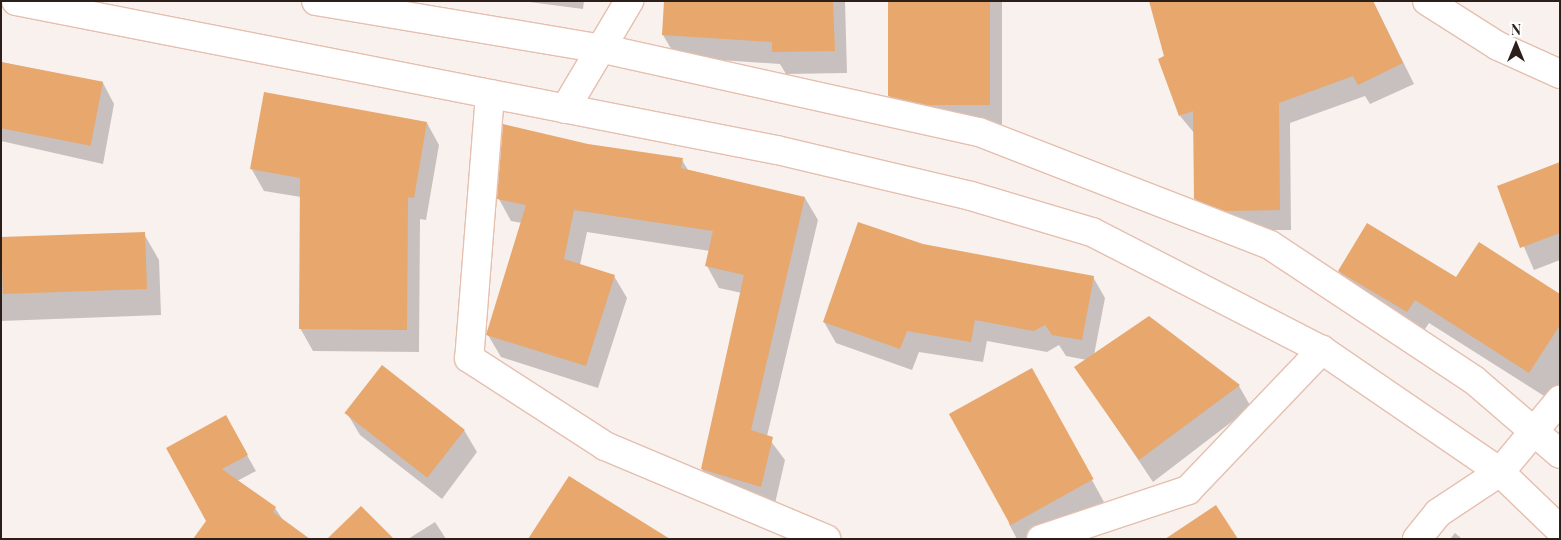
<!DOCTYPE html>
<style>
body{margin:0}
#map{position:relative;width:1561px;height:540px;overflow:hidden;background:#f9f1ee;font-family:"Playfair Display",serif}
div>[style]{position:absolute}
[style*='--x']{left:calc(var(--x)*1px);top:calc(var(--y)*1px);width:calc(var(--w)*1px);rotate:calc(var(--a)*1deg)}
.shadow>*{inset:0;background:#0003}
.building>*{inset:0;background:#e7a76d;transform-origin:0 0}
.roads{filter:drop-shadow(1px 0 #e5bfaf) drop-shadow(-1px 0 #e5bfaf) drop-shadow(0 1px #e5bfaf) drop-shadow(0 -1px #e5bfaf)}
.street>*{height:28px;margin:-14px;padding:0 14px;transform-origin:14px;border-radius:14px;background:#fff}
.secondary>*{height:28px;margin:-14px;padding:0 14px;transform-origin:14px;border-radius:14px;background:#fff}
span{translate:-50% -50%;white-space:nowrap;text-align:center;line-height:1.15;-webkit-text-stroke:4.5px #fff;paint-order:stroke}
.frame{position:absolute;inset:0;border:2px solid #2c1f19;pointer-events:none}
.north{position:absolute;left:1491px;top:20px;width:50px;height:50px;-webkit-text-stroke:4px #fff;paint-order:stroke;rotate:0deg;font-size:14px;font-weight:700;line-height:20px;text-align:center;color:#2c1f19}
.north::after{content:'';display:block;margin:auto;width:18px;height:22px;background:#2c1f19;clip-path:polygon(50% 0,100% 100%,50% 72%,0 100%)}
</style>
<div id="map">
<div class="shadow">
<div style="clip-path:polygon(522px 1px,584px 1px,583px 9px)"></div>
<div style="clip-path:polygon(665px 1px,845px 1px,847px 73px,786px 74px,780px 64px,676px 57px,663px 35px)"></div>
<div style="clip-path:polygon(889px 1px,1002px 1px,1002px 127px,902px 118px,889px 95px)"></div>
<div style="clip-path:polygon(1373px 1px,1414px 84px,1370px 104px,1365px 96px,1290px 123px,1291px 230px,1237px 230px,1207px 219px,1196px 199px,1195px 134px,1180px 116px)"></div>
<div style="clip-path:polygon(1px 62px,103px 83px,114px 104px,103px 164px,1px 141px)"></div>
<div style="clip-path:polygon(427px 123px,439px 145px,426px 220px,420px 219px,419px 352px,313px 351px,300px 328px,301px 197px,264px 191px,251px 168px)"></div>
<div style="clip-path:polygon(588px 145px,682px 160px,688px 170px,805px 198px,818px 220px,767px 436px,785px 460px,774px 508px,715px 491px,702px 469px,742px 293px,719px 288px,707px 266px,710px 251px,587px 232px,580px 265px,614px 276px,627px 298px,598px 388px,501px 357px,488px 335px,522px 223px,511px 221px,499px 199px)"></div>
<div style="clip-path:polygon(1560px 164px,1560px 260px,1534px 270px,1498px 187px)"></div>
<div style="clip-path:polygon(144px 234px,159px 260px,161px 315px,1px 321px,1px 239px)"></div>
<div style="clip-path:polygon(922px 245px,1093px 277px,1105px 298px,1094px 355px,1239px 386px,1251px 407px,1153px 482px,1076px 367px,1087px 360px,1066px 356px,1059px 345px,1047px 352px,987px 341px,983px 362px,919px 352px,912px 370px,836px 343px,824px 322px)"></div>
<div style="clip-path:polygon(1339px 271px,1457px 279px,1560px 295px,1560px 406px,1429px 323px,1421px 335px,1353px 294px)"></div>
<div style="clip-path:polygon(382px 367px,464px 430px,477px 452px,442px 499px,360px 435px,347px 413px)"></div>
<div style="clip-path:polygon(1044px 392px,1104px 502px,1035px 539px,1017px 539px,1009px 524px)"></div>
<div style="clip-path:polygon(225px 417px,256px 471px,237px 481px,275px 508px,283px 520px,207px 521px)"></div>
<div style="clip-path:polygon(435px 522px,446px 539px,408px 539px)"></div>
<div style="clip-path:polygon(1455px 533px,1462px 539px,1450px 539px)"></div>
</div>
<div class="building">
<div style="clip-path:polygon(664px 1px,833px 1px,835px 51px,772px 52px,772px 42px,662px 35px)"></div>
<div style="clip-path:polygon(888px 1px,990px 1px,990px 105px,928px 105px,888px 96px)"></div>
<div style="clip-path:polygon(1149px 1px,1373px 1px,1403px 63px,1358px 85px,1353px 76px,1279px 103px,1280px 210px,1225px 211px,1194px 199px,1193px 111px,1179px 116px,1158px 59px,1164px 56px)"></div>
<div style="left:1px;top:62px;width:104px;height:65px;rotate:11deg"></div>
<div style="clip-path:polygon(264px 92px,427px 122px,414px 198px,408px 197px,407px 330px,299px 329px,300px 178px,250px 169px)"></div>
<div style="clip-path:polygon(503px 124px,588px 144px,683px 158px,681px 168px,805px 197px,751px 430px,773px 437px,761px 487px,701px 469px,744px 275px,705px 266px,713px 231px,574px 210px,564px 259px,615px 275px,586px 366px,486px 335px,526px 205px,497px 199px)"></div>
<div style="clip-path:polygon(1560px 162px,1560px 233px,1520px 248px,1497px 186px)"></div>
<div style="clip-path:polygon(858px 222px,923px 244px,1094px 276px,1082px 340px,1052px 335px,1045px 325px,1034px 331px,975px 320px,971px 342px,907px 331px,900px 349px,823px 322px)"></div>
<div style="clip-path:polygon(1367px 223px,1456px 277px,1479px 242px,1560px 294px,1560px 325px,1529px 373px,1415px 300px,1407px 312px,1338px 271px)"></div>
<div style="left:145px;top:232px;width:57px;height:144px;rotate:88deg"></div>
<div style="clip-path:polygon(1149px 316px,1240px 385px,1139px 460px,1074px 367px)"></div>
<div style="left:382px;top:365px;width:105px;height:61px;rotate:38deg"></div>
<div style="left:1032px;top:368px;width:127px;height:95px;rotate:61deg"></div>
<div style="clip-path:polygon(226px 415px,248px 455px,222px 469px,276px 507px,273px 512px,310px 539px,193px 539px,206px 521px,166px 448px)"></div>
<div style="clip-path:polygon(569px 476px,670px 539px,528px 539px)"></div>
<div style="clip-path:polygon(1216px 505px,1238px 539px,1165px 539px)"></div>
<div style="clip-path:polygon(361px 506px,394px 539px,327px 539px)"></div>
</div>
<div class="roads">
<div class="street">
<div style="--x:1427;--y:1;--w:84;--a:32.4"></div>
<div style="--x:1498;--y:46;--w:68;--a:24.3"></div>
<div style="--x:490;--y:94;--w:265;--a:94.5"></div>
<div style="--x:469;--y:358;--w:162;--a:32.9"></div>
<div style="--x:605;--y:446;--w:240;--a:22.8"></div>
<div style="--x:565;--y:109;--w:126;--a:-59.3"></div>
<div style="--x:1041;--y:539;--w:155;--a:-18.4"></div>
<div style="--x:1188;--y:490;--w:194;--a:-46.3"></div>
<div style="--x:1417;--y:539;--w:33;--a:-51"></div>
<div style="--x:1438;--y:513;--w:74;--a:-33.5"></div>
<div style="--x:1500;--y:472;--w:94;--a:-50.2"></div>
</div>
<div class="secondary">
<div style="--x:16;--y:1;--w:775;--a:11.08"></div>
<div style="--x:777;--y:150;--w:199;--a:13.3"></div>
<div style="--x:971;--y:196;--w:126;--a:16.6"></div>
<div style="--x:1092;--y:232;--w:259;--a:27.2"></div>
<div style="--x:1322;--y:350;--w:216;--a:34.4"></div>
<div style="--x:1500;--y:472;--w:83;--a:44"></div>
<div style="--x:316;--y:1;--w:292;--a:9.5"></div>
<div style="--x:604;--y:49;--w:384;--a:12.5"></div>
<div style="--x:979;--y:132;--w:312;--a:21.2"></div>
<div style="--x:1270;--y:245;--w:245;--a:33.5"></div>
<div style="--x:1474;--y:380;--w:113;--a:40.7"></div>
</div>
</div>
<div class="frame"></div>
<div class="north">N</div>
</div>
